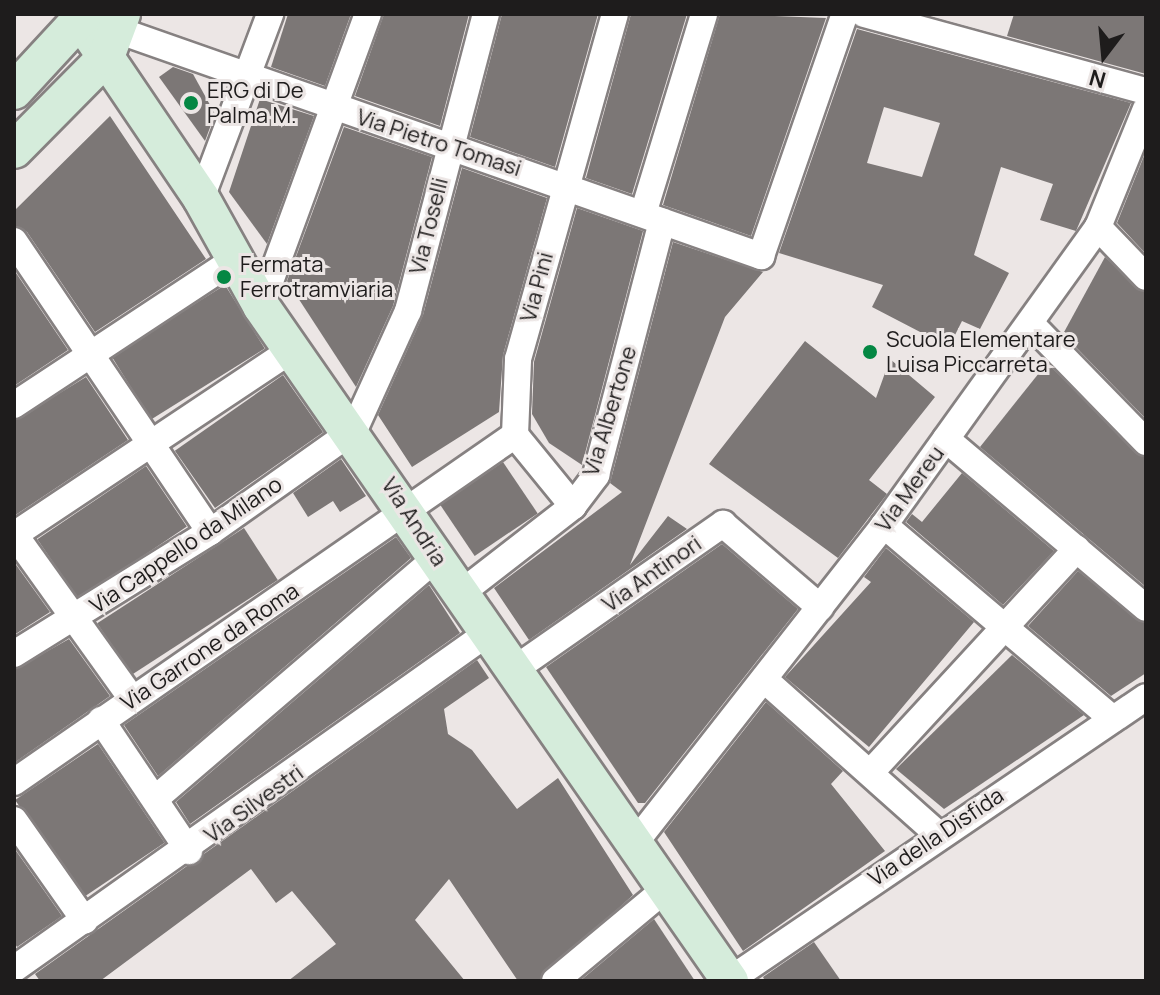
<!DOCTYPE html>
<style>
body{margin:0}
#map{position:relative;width:1160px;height:995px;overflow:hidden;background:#ece6e5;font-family:Manrope,sans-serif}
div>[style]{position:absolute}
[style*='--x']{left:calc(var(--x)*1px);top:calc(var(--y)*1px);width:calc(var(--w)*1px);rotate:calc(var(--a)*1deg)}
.building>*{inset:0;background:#7c7776;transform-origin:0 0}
.roads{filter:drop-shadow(2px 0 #868181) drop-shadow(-2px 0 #868181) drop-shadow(0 2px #868181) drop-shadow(0 -2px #868181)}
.minor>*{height:26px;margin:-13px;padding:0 13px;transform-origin:13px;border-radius:13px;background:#fff}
.secondary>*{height:36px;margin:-18px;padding:0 18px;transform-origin:18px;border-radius:18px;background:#d5ecdb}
.dots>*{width:22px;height:22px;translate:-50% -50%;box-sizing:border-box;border:4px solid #ece6e5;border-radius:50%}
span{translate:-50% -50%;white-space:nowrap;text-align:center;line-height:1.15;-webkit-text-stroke:6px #ece6e5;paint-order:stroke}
.poi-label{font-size:22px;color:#1e1c1c}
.left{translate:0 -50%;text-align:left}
.street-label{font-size:22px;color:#1e1c1c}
.frame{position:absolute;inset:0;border:16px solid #1e1c1c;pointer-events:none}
.north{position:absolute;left:1064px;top:16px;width:80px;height:80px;-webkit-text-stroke:6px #ece6e5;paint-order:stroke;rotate:196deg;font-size:22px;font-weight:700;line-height:32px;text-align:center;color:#1e1c1c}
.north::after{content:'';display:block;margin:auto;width:28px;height:36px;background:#1e1c1c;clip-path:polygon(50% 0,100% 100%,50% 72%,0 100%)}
</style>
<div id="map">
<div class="building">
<div style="clip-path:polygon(288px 14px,351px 14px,325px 86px,271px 67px)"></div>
<div style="clip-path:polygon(384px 14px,469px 14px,440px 126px,355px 96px)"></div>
<div style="clip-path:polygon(502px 14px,598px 14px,555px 167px,470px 137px)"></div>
<div style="clip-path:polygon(631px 14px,687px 14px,632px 194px,586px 178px)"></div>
<div style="clip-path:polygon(720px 14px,826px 18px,751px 236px,663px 205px)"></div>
<div style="clip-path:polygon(1014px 14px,1146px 14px,1146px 74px,1007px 36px)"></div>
<div style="clip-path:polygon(evenodd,857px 29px,1131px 103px,1076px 231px,1040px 220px,1053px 184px,1001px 167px,974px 255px,1009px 273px,980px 329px,962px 321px,949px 347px,872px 307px,883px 285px,779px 253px,857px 29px,884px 107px,940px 123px,922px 177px,867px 163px,884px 107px)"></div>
<div style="clip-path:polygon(173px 67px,193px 74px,215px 114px,205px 141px,159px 77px)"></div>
<div style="clip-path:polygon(260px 99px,314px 116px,267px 244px,229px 192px)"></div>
<div style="clip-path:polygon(110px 116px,206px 259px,95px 332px,27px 232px,14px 225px,14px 211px)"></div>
<div style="clip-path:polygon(344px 127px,432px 157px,393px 306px,356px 387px,287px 281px)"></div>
<div style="clip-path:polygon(1146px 151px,1146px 254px,1117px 223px)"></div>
<div style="clip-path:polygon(462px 168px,547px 198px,503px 355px,499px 412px,412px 467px,378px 415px,423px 315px)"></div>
<div style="clip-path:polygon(577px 208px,643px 231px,582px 465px,549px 443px,532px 414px,534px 362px)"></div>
<div style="clip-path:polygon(673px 242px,763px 272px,725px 317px,630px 565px,668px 516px,687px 529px,529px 640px,494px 588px,622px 492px,610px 483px)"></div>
<div style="clip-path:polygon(1105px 257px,1146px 293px,1146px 419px,1063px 334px)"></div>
<div style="clip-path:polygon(14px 270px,68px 350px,14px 386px)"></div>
<div style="left:225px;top:285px;width:75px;height:134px;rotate:58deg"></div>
<div style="clip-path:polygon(805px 341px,876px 398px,890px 359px,935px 397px,869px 480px,887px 494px,838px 558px,709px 464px)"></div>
<div style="clip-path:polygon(1047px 363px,1146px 458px,1146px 587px,980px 447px)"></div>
<div style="left:283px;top:375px;width:70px;height:132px;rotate:55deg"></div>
<div style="clip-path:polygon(86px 377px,128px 440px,14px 516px,14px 421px)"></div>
<div style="clip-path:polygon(341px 459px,366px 496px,340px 512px,333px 501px,308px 517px,293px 493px)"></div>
<div style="left:503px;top:462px;width:62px;height:76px;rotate:56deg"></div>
<div style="left:146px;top:466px;width:73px;height:131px;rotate:56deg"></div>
<div style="clip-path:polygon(962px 473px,1054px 551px,1003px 605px,906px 522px,912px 514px,922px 522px)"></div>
<div style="left:244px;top:528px;width:62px;height:175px;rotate:57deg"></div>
<div style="clip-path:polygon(396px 537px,411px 558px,158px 776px,124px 725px)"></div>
<div style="clip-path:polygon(722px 544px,798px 609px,645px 803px,638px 803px,546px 667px)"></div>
<div style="clip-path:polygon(886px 548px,974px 622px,869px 747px,785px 677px,871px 582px,864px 577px)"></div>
<div style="clip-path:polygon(14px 562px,50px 612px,14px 635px)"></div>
<div style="clip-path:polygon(1078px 571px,1146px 624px,1146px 673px,1111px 696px,1028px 626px)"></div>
<div style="clip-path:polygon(429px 585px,460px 633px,190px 824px,176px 802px)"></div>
<div style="clip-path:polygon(69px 639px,110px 696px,14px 763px,14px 670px)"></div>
<div style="clip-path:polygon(1012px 655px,1084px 715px,944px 809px,896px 769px)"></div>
<div style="clip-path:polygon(477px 660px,489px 678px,444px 709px,448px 734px,472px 750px,517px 809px,558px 778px,633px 895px,539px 981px,518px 981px,449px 879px,415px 920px,465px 981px,288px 981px,336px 944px,292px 891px,276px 903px,251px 869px,100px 981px,40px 981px,35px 974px)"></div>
<div style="clip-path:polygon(766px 702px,843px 771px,831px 784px,885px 851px,743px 951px,664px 832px)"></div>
<div style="left:98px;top:744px;width:119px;height:100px;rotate:56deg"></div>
<div style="clip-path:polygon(14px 848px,62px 916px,17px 947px,14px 942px)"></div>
<div style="clip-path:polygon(654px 919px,695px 981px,580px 981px)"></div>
<div style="clip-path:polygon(814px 942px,841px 981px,765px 981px,763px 977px)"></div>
</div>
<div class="roads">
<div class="minor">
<div style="--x:864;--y:14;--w:292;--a:15.3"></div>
<div style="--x:117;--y:30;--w:683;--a:19.34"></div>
<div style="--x:761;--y:256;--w:256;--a:-70.9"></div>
<div style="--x:201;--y:198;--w:197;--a:-69.4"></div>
<div style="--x:643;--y:214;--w:209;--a:-73"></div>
<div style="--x:1098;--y:227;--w:69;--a:46.2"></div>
<div style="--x:14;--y:241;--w:351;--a:56"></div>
<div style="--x:261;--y:306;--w:311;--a:-69.9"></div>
<div style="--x:1030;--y:323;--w:166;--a:45.7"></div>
<div style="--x:14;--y:405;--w:267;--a:-33.4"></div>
<div style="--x:515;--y:435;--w:92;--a:50.8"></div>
<div style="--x:946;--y:439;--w:262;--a:40.2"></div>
<div style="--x:884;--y:525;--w:300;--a:40.3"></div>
<div style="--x:14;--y:534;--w:203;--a:54.4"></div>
<div style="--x:14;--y:535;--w:335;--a:-33.7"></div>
<div style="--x:461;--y:593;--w:142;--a:-37.8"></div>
<div style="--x:573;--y:506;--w:39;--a:-53"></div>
<div style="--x:596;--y:475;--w:262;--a:-75.4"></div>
<div style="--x:14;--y:654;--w:231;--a:-31.9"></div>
<div style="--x:210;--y:532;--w:176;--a:-35.3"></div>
<div style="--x:354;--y:430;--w:131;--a:-65.6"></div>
<div style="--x:408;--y:311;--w:307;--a:-75.3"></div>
<div style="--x:515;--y:669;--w:254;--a:-34.9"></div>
<div style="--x:723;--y:524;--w:128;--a:40.6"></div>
<div style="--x:766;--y:681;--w:230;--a:41.7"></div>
<div style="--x:101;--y:720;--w:158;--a:56.1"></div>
<div style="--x:870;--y:773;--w:305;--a:-47.3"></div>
<div style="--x:14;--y:782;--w:609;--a:-34.71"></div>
<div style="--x:515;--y:435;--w:76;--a:-87.7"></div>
<div style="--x:518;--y:359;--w:358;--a:-74.3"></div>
<div style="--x:155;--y:799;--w:372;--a:-40.6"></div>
<div style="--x:14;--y:820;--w:123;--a:54.9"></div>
<div style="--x:634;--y:844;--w:405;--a:-51.9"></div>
<div style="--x:884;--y:525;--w:367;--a:-54.3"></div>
<div style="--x:1098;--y:227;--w:127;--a:-67.9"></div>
<div style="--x:14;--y:969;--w:582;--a:-35.35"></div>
<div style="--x:555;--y:981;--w:141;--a:-39.8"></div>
<div style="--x:728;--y:981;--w:505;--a:-34.19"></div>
</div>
<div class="secondary">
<div style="--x:82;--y:22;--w:212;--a:55.9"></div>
<div style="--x:201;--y:198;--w:124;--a:60.9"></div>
<div style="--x:261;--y:306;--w:822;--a:55.21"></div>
<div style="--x:14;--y:91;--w:105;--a:-47.3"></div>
<div style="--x:14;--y:150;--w:131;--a:-45.3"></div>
<div style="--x:106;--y:57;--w:46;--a:-69.6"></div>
</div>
</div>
<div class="dots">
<div style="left:191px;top:103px;background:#048743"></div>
<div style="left:224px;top:277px;background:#048743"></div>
<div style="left:870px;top:352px;background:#048743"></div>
</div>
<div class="poi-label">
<span class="left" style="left:207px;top:103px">ERG di De<br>Palma M.</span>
<span class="left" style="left:240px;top:277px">Fermata<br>Ferrotramviaria</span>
<span class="left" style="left:886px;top:352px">Scuola Elementare<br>Luisa Piccarreta</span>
</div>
<div class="street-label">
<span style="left:439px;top:143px;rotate:18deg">Via Pietro Tomasi</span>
<span style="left:429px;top:226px;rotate:-76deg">Via Toselli</span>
<span style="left:537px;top:287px;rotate:-75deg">Via Pini</span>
<span style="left:610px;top:411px;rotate:-73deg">Via Albertone</span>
<span style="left:910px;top:489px;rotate:-54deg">Via Mereu</span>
<span style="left:414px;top:522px;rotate:57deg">Via Andria</span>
<span style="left:186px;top:545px;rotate:-34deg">Via Cappello da Milano</span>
<span style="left:652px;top:574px;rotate:-35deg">Via Antinori</span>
<span style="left:210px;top:647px;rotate:-34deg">Via Garrone da Roma</span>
<span style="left:254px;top:804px;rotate:-36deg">Via Silvestri</span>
<span style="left:936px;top:837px;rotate:-34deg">Via della Disfida</span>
</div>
<div class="frame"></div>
<div class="north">N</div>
</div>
